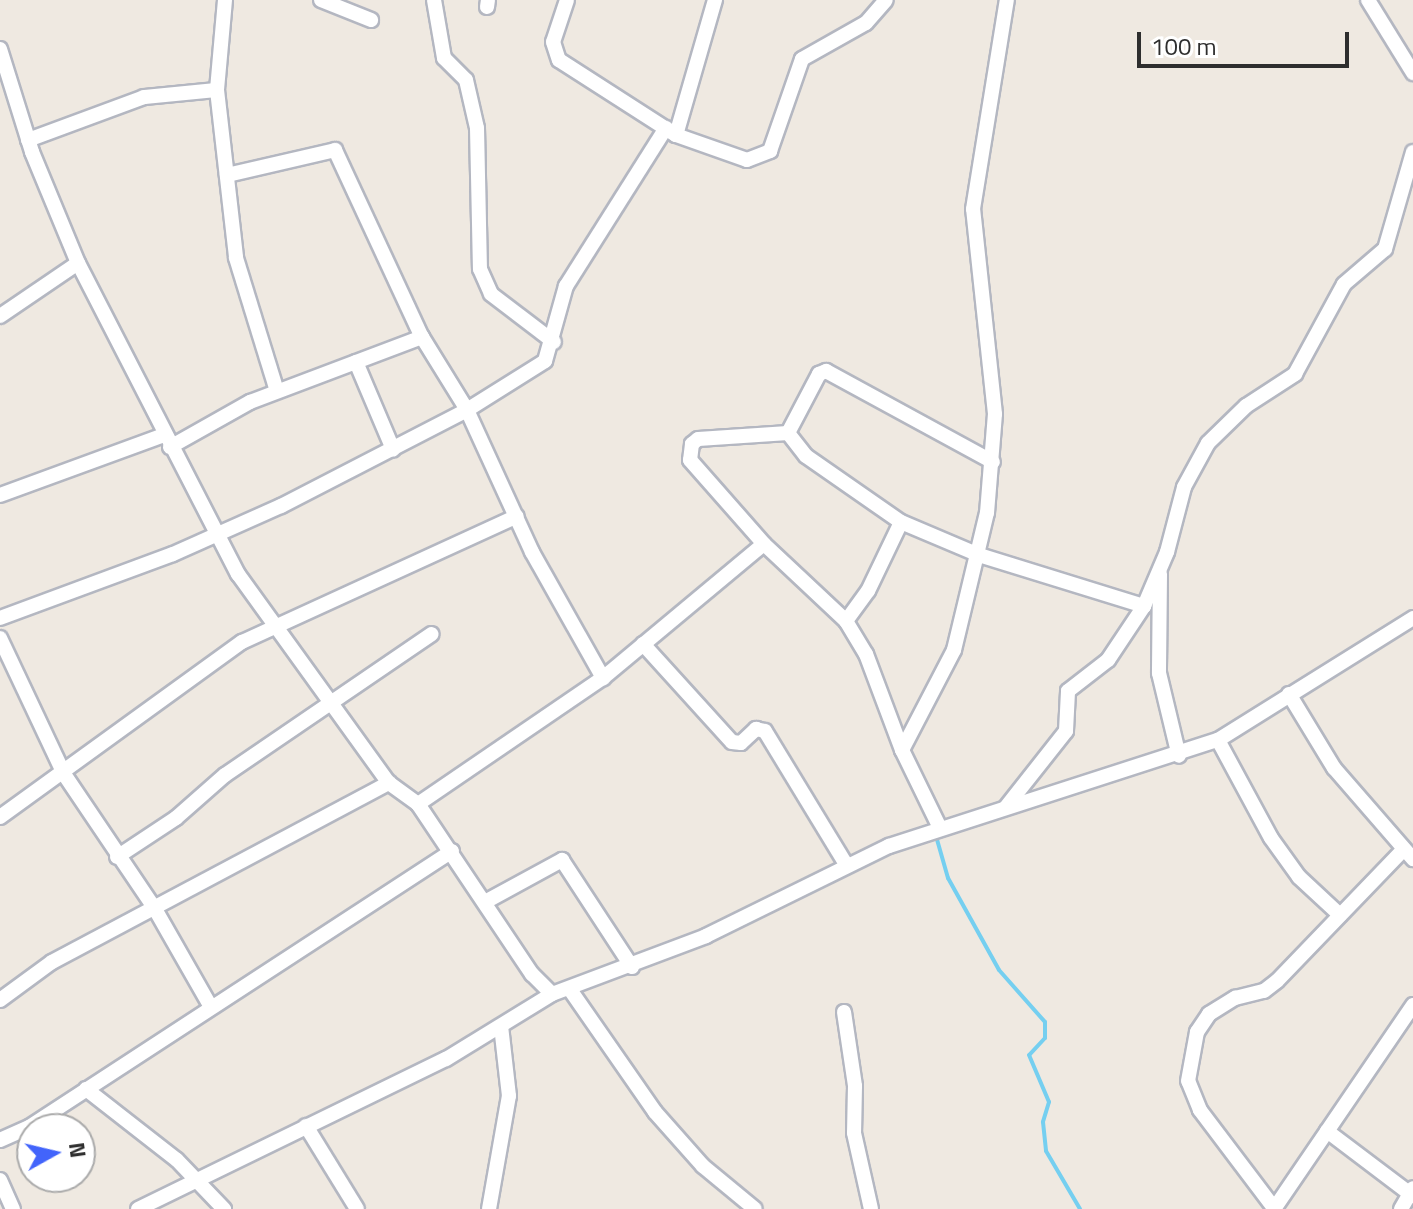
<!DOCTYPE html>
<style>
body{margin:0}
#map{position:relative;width:1413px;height:1209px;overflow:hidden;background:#efe9e1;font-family:"Titillium Web",sans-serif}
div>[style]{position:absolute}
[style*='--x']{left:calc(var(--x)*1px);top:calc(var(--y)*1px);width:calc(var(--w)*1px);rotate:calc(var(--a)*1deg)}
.stream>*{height:4px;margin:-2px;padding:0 2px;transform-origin:2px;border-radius:2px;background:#75cff0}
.roads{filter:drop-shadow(2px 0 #b4b7c1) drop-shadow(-2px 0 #b4b7c1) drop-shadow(0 2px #b4b7c1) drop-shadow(0 -2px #b4b7c1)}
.minor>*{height:14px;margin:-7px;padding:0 7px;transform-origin:7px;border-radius:7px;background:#fff}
span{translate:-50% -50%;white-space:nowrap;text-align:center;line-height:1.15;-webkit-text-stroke:7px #fff;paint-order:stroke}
.north{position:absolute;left:16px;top:1113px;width:80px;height:80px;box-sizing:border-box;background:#fff;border:2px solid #ababab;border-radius:50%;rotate:82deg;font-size:22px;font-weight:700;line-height:32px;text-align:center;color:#2e2e2e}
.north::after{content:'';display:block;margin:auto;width:28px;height:36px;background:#4264fb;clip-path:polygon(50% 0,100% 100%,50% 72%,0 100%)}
.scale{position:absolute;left:1137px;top:32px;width:212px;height:36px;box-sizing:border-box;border:4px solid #2e2e2e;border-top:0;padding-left:10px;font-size:24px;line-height:28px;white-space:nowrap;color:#2e2e2e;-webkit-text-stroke:6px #fff;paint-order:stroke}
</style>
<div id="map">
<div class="stream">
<div style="--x:936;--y:836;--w:44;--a:74.1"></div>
<div style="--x:948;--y:878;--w:105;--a:61"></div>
<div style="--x:999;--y:970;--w:69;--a:48.5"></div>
<div style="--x:1045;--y:1022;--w:16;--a:90"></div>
<div style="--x:1045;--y:1038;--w:23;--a:133"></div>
<div style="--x:1029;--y:1055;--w:51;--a:66.9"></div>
<div style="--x:1049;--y:1102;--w:21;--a:107"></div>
<div style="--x:1043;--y:1122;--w:29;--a:84"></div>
<div style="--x:1046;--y:1151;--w:67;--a:59.6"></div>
</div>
<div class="roads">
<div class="minor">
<div style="--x:225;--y:0;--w:90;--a:95.1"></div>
<div style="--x:217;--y:90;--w:169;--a:83.5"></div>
<div style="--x:236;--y:258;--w:139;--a:72.9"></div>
<div style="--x:321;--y:0;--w:54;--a:21.8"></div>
<div style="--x:434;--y:0;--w:59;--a:80.2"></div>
<div style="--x:444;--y:58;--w:31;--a:45"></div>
<div style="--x:466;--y:80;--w:49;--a:77.1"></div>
<div style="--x:477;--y:128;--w:141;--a:88.8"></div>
<div style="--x:480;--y:269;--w:27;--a:66"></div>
<div style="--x:491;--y:294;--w:79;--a:37.3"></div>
<div style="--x:567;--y:0;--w:44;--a:108.4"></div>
<div style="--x:553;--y:42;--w:19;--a:72"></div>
<div style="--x:559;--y:60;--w:139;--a:32.7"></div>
<div style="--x:676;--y:135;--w:75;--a:19.4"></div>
<div style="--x:747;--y:160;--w:25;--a:-21"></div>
<div style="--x:770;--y:151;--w:97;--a:-70.8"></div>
<div style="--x:802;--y:59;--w:73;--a:-29.4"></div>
<div style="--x:866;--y:23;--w:30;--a:-49"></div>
<div style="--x:1368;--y:0;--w:86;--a:58.3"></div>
<div style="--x:487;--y:7;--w:7;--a:-82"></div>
<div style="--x:0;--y:49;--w:108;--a:72.7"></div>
<div style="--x:32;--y:152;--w:120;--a:67.5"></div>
<div style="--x:78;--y:263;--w:350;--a:62.8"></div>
<div style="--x:238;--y:574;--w:258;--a:54.2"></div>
<div style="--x:389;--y:783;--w:36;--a:36"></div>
<div style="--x:418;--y:804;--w:205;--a:56.2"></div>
<div style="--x:532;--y:974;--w:28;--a:45"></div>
<div style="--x:552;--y:994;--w:165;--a:-20.6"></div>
<div style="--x:706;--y:936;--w:204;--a:-26.2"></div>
<div style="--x:889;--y:846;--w:346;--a:-17.9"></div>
<div style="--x:1218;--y:740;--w:230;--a:-32"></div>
<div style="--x:676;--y:135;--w:141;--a:-73.9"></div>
<div style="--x:28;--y:140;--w:124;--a:-20.3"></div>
<div style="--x:144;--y:97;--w:73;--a:-5.5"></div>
<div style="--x:227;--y:175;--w:111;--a:-13"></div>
<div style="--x:335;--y:150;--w:206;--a:65.1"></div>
<div style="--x:422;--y:337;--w:86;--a:58.3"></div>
<div style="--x:467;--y:410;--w:156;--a:65.4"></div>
<div style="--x:532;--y:552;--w:145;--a:60.6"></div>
<div style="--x:0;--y:316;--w:94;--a:-34.2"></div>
<div style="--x:356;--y:362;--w:95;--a:67"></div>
<div style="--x:788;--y:433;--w:90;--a:176.2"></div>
<div style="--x:698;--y:439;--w:8;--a:140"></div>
<div style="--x:692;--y:444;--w:16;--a:97"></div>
<div style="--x:690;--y:460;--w:112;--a:48.6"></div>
<div style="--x:764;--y:544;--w:112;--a:43.2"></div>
<div style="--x:846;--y:621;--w:39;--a:59"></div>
<div style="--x:866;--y:654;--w:103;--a:69.4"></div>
<div style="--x:902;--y:750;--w:87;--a:64"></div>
<div style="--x:788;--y:433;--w:29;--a:52"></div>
<div style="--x:806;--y:456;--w:116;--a:34.8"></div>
<div style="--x:901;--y:522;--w:85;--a:22.9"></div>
<div style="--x:979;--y:555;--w:173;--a:17.2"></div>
<div style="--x:788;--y:433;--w:67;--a:-62.3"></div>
<div style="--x:819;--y:374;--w:8;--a:-23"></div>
<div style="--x:826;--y:371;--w:190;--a:28.6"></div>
<div style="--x:170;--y:447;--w:92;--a:-29.4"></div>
<div style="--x:250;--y:402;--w:184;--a:-20.7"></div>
<div style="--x:0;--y:495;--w:175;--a:-20.1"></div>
<div style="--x:1160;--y:574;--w:99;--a:90.6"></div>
<div style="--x:1159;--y:673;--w:85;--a:76.5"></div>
<div style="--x:0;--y:618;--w:184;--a:-20.3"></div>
<div style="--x:173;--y:554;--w:118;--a:-24"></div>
<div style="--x:281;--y:506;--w:209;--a:-27.3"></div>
<div style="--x:467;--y:410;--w:92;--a:-32.1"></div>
<div style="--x:545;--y:361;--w:78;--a:-74.4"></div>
<div style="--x:566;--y:286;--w:187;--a:-57.7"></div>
<div style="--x:846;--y:621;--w:37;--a:-54"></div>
<div style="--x:868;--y:591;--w:76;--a:-64.4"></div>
<div style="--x:0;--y:638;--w:150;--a:64.8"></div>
<div style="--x:64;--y:774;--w:163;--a:56"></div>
<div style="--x:155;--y:909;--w:113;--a:60.3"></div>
<div style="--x:643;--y:644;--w:132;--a:47.8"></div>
<div style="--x:732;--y:742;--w:9;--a:6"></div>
<div style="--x:741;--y:743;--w:21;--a:-43"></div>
<div style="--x:756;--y:729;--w:9;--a:13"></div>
<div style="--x:765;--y:731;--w:156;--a:58.7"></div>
<div style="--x:1289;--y:694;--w:87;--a:58.7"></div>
<div style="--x:1334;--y:768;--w:121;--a:49"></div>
<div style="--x:1218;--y:740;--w:111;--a:61.6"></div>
<div style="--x:1271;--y:838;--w:48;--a:54.3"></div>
<div style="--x:1299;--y:877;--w:56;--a:42.8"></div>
<div style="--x:902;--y:750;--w:113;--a:-62.5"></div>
<div style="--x:954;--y:650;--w:141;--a:-76.5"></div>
<div style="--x:987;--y:513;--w:99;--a:-85.4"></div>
<div style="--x:995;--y:414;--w:206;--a:-96.1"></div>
<div style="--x:973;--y:209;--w:212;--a:-80.8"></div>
<div style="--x:418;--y:804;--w:224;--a:-34.3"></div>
<div style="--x:603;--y:678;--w:209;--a:-39.8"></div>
<div style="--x:1006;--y:807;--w:97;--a:-51.7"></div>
<div style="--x:1066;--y:731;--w:40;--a:-87.1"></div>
<div style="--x:1068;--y:691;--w:51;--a:-37.8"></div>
<div style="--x:1108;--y:660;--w:65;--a:-56.3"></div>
<div style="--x:1144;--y:606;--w:59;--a:-66.9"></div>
<div style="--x:1167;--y:552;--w:67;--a:-75.3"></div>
<div style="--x:1184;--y:487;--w:50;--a:-61.4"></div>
<div style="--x:1208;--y:443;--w:53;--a:-44.2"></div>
<div style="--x:1246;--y:406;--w:59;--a:-33.1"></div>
<div style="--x:1295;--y:374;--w:102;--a:-61.4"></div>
<div style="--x:1344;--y:284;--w:54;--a:-40.5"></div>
<div style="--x:1385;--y:249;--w:101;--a:-73.9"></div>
<div style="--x:0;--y:817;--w:299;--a:-35.9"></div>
<div style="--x:242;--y:642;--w:302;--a:-24.6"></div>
<div style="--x:117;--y:857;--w:71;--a:-33.5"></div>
<div style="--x:176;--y:818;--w:65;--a:-41.3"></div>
<div style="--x:225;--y:775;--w:250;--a:-34.3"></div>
<div style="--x:485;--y:902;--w:88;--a:-28.6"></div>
<div style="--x:562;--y:860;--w:128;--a:56.8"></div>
<div style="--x:571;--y:991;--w:147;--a:55.2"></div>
<div style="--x:655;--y:1112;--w:72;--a:48.4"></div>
<div style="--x:703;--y:1166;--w:67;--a:39.6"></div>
<div style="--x:0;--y:1000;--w:64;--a:-36.2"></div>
<div style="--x:52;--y:962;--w:382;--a:-28"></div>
<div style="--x:844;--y:1012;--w:75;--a:81.5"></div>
<div style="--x:855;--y:1086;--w:47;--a:91.2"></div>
<div style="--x:854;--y:1133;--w:78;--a:77.4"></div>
<div style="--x:86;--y:1089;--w:115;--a:38"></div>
<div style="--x:177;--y:1160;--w:68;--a:46.2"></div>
<div style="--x:306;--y:1126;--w:97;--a:58.4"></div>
<div style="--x:1327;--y:1131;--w:108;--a:37.1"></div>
<div style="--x:0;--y:1140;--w:32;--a:-24"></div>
<div style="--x:29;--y:1127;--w:505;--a:-33.12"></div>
<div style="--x:0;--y:1180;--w:32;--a:66"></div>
<div style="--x:1274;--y:1208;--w:123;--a:-127.1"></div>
<div style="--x:1200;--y:1110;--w:31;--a:-112"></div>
<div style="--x:1188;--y:1081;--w:50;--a:-79.6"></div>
<div style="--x:1197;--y:1032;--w:22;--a:-56"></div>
<div style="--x:1209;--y:1014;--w:31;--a:-32"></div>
<div style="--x:1235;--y:998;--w:30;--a:-14"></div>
<div style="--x:1264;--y:991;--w:16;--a:-38"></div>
<div style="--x:1277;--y:981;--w:183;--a:-46.1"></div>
<div style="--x:138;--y:1209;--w:343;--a:-26"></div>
<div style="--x:446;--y:1059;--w:124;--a:-31.5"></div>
<div style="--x:489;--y:1209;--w:115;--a:-80"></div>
<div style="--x:509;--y:1096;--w:70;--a:-96.5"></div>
<div style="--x:1274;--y:1209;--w:247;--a:-55.7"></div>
<div style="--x:1401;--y:1209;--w:24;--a:-60"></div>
</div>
</div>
<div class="north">N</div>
<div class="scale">100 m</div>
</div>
